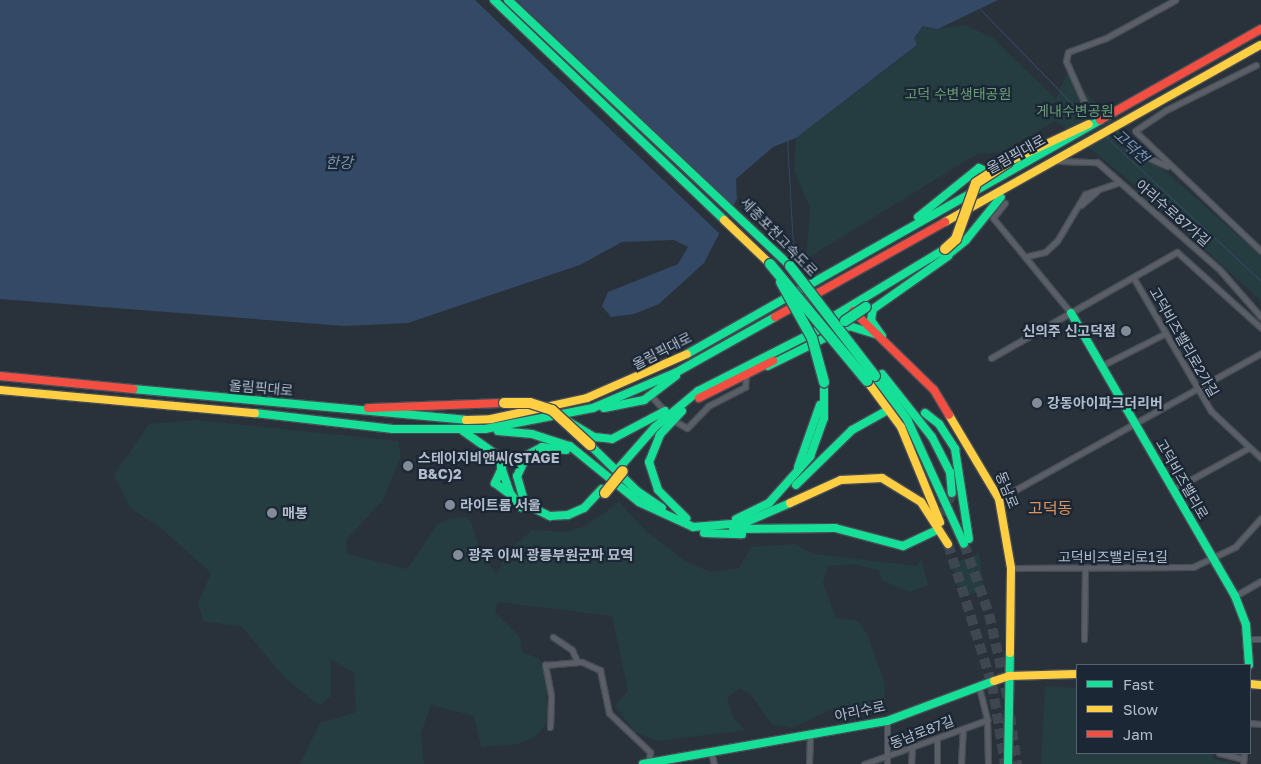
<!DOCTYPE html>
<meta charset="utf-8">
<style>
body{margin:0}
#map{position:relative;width:1261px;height:764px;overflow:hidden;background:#29313a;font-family:"Golos Text","Noto Sans KR",sans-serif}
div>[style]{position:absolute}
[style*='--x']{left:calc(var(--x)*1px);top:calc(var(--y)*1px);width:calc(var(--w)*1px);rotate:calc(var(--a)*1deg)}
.green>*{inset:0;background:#253d41}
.water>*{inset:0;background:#334965}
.pier>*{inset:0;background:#29313a}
.stream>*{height:1px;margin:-0.5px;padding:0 0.5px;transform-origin:0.5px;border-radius:0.5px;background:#334965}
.highway-tunnel>*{height:10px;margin-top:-5px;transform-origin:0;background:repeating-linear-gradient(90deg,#3e4650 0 10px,transparent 0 15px)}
.roads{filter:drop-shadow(1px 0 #474d54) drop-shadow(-1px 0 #474d54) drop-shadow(0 1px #474d54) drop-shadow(0 -1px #474d54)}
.street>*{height:5px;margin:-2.5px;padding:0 2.5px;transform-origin:2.5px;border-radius:2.5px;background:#5a5f67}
.fast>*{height:8px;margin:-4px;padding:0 4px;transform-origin:4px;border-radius:4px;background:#16e098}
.slow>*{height:8px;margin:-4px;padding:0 4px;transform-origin:4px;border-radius:4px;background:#ffcf43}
.jam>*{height:8px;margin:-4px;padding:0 4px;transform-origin:4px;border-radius:4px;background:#f24e42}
.bridges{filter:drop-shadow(1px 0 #464c55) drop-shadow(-1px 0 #464c55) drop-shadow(0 1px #464c55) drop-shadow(0 -1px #464c55)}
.fast-bridge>*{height:10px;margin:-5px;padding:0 5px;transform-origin:5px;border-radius:5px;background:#16e098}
.slow-bridge>*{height:10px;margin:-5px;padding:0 5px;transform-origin:5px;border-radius:5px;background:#ffcf43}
.dots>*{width:14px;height:14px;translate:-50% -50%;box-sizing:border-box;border:2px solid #1b2735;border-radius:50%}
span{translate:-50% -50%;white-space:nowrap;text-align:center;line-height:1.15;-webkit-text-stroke:4.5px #1b2735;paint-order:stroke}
.park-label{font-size:14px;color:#689e74}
.street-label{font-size:14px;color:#b3bccb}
.poi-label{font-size:14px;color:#b3bccb;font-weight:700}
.right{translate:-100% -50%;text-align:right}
.left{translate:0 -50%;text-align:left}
.water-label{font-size:15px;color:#7893b5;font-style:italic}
.quarter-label{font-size:16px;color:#df925a}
.legend{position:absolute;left:1076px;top:664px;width:175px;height:90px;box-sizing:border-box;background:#1b2735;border:1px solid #586371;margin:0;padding:6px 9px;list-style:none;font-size:15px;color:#b3bccb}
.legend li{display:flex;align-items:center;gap:10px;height:25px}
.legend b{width:25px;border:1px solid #586371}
</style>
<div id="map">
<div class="green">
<div style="clip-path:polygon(931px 25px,938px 29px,964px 25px,992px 37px,1056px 99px,1067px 73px,1135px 144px,1261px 256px,1261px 301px,1137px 187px,1056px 121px,1002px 152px,977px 154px,806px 259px,810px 208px,794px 170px,796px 138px,917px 46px,914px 38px,923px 26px)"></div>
<div style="clip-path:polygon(196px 420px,398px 441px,401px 456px,383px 500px,346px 540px,347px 554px,407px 569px,437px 525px,448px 519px,465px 517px,471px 521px,482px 557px,497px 574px,508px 551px,532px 530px,565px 532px,586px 526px,619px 502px,646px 531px,685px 561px,710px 572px,739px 568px,751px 547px,795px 544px,814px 554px,917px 566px,921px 558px,928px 585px,909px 592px,882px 580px,878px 570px,854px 564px,828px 566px,823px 583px,836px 618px,858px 621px,868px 636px,884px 681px,885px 702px,846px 711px,834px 708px,792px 728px,771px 724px,751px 695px,740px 688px,727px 698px,734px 719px,746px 730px,657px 741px,634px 731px,615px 706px,628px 691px,612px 616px,498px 602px,495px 612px,520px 637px,522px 652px,540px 659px,546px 680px,547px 723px,536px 736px,519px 744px,481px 747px,474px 716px,431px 705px,421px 733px,424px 764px,300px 764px,320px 723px,356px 712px,354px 673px,331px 659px,331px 696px,320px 706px,284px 677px,242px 627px,203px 621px,198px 603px,211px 573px,161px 528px,130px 508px,114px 475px,149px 424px)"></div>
<div style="clip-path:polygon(979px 554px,985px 589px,961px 598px,951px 564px)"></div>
<div style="clip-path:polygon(1045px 686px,1077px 688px,1077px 753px,1214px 753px,1213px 759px,1238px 764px,1041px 764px)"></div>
</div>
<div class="water">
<div style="clip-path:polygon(0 0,998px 0,938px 29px,923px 26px,914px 38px,917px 45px,796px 138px,773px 147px,736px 179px,737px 199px,704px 263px,659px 304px,634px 314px,611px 317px,602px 306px,608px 292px,678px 264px,688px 247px,674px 240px,622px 242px,580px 265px,408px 323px,344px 326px,0 299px)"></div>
</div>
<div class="pier">
<div style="clip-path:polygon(475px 0,516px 0,735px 207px,722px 236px)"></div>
</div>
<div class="stream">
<div style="--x:980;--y:9;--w:153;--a:45.8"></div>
<div style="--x:1106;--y:137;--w:212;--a:42.9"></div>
<div style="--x:787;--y:139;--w:125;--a:86.8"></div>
</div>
<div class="highway-tunnel">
<div style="--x:937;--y:529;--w:39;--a:-67"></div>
<div style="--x:948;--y:544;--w:147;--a:72.6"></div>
<div style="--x:992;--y:684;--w:81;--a:80.8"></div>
<div style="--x:964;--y:544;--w:74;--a:70.3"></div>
<div style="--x:989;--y:614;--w:87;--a:77.4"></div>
<div style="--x:1010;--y:716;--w:49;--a:81.7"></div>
</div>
<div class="roads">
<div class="street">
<div style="--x:1256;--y:65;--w:101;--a:153.4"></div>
<div style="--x:1166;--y:110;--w:37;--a:146"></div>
<div style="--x:1135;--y:131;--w:174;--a:43.6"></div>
<div style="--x:1089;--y:113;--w:57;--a:-113.9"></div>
<div style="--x:1066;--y:61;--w:9;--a:-77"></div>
<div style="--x:1068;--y:52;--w:40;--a:-20.2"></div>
<div style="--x:1106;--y:38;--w:79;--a:-28.8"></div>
<div style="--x:1129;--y:149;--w:42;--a:24.1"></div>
<div style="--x:1060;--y:161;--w:37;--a:2"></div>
<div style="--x:1097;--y:162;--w:162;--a:41.3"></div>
<div style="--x:1219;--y:269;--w:64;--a:48.8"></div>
<div style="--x:1005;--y:203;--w:19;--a:129"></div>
<div style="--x:993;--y:218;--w:123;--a:50.6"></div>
<div style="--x:1081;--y:205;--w:21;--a:-41"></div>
<div style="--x:1028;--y:256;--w:17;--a:-13"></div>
<div style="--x:1045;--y:252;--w:16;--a:-43"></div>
<div style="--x:1057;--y:241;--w:55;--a:-59.2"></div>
<div style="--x:1085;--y:194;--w:36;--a:-19"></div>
<div style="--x:1133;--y:277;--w:155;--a:59.8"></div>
<div style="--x:1211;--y:411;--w:69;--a:43.2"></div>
<div style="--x:991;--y:358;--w:214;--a:-29.7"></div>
<div style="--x:1177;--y:252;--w:113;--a:42.1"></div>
<div style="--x:1101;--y:366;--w:71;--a:-26.9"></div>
<div style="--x:651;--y:396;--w:22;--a:47"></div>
<div style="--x:673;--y:420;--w:16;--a:30"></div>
<div style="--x:687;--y:428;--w:30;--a:-46"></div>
<div style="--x:708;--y:406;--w:42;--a:-27.2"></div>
<div style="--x:745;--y:387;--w:12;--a:-85"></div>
<div style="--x:1172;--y:490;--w:85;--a:-28.7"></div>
<div style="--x:999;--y:499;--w:300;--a:-29.1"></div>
<div style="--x:1011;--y:568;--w:182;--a:-0.3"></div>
<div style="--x:1193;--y:567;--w:47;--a:-25.5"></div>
<div style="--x:1235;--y:547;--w:39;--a:-48"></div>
<div style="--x:1235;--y:596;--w:30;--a:-30"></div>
<div style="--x:553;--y:637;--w:23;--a:34"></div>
<div style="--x:572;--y:650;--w:12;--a:66"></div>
<div style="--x:1084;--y:639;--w:71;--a:-89.2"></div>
<div style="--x:1249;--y:639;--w:12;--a:0"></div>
<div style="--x:979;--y:687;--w:34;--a:76"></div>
<div style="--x:987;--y:720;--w:44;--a:88.7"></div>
<div style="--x:887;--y:721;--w:43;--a:90"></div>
<div style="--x:1250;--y:723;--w:11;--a:5"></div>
<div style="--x:550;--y:727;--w:32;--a:-88"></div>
<div style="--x:551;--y:695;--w:31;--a:-101"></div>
<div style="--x:545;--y:665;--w:37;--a:-5"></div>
<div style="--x:582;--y:662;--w:20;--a:24"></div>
<div style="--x:600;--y:670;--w:44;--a:78.2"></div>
<div style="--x:609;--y:713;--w:57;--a:43.6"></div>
<div style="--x:650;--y:752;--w:12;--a:99"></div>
<div style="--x:711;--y:753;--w:11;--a:75"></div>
<div style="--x:1219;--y:753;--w:25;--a:14"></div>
<div style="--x:809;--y:764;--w:29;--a:-88"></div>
<div style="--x:864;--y:764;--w:131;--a:-19.7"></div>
<div style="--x:911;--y:764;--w:16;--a:-86"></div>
<div style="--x:937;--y:764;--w:25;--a:-90"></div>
<div style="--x:961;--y:764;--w:35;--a:-87"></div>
<div style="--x:1243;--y:764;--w:11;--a:-85"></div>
</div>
<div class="fast">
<div style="--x:494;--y:0;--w:318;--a:43.7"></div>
<div style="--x:508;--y:0;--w:388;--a:43.3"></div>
<div style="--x:918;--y:217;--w:78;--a:-38.8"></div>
<div style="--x:979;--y:168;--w:9;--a:27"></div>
<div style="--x:944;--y:258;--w:28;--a:-39"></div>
<div style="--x:966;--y:240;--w:55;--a:-50.9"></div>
<div style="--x:1071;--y:313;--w:327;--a:59.9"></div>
<div style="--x:1235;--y:596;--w:31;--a:69"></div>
<div style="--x:1246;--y:625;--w:40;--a:85.7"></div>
<div style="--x:831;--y:318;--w:133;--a:-31.2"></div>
<div style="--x:687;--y:354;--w:475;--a:-29.5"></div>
<div style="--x:768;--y:366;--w:90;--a:-26.3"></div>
<div style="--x:849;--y:326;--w:34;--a:17"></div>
<div style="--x:882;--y:336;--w:19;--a:-125"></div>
<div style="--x:871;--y:320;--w:11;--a:-80"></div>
<div style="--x:873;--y:309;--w:92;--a:-35.2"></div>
<div style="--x:882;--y:374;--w:80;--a:51.6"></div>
<div style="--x:932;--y:437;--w:39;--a:63"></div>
<div style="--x:950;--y:472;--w:21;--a:85"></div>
<div style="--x:875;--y:376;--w:54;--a:53.3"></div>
<div style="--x:907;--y:419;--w:137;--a:65.5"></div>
<div style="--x:133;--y:389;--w:334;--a:5.3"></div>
<div style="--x:604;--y:408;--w:41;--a:-11.3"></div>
<div style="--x:644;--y:400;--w:40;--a:-37"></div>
<div style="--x:682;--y:411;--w:33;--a:133"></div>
<div style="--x:660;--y:435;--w:29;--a:112"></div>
<div style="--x:649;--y:462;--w:29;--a:72"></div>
<div style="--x:658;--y:490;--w:40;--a:45"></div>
<div style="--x:255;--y:413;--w:139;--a:6.6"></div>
<div style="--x:393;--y:429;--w:92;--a:0"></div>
<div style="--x:485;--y:429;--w:110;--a:-11"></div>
<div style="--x:593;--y:408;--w:91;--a:-23.2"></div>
<div style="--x:677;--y:372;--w:112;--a:-29.3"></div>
<div style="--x:925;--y:413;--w:18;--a:38"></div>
<div style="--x:939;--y:424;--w:30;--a:57"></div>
<div style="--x:955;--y:449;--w:91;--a:81.2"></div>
<div style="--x:569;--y:422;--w:29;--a:31"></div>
<div style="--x:594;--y:437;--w:18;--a:6"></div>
<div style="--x:612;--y:439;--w:60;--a:-27.8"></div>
<div style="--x:463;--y:431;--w:42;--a:35.2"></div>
<div style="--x:497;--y:455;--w:40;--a:71.1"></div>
<div style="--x:510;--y:493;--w:18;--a:52"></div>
<div style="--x:498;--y:431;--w:34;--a:5"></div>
<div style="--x:532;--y:434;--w:40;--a:18"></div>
<div style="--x:570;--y:446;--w:89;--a:39.1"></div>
<div style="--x:639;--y:502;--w:60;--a:24.8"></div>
<div style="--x:693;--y:527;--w:51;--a:-4.5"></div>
<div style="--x:744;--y:523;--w:50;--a:-23.5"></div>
<div style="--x:590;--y:445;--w:66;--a:44.4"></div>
<div style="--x:637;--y:491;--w:30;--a:34"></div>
<div style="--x:566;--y:450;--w:24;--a:-173"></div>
<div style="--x:542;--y:447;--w:17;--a:152"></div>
<div style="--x:527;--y:455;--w:23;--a:115"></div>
<div style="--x:517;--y:476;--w:29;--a:74"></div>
<div style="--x:525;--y:504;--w:28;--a:26"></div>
<div style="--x:550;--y:516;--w:18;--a:-3"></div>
<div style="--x:568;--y:515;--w:17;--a:-24"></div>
<div style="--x:584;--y:508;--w:26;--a:-47"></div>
<div style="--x:798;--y:467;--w:66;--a:-70.5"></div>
<div style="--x:502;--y:468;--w:17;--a:115"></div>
<div style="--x:495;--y:483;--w:20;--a:37"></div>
<div style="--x:619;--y:468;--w:55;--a:-48.7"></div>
<div style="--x:655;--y:427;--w:56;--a:-39.9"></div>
<div style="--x:698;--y:391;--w:161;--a:-26.9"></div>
<div style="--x:796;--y:485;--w:78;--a:-44.5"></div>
<div style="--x:852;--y:430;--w:38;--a:-29"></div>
<div style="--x:736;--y:519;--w:37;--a:-26"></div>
<div style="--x:769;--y:503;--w:62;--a:-48.3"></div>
<div style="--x:810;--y:457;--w:41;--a:-70.3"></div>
<div style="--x:824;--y:418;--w:36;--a:-90"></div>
<div style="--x:733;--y:529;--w:102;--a:-0.6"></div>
<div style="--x:835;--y:528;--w:70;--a:14.8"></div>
<div style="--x:903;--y:546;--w:35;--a:-25"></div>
<div style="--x:704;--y:533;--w:38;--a:2"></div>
<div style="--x:643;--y:764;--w:248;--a:-10"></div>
<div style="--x:887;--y:721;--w:114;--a:-20.5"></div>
<div style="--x:1008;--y:764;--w:111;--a:-89"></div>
</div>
<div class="slow">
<div style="--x:1008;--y:162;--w:89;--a:-25.1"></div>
<div style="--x:724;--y:220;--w:64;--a:43.7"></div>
<div style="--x:945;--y:222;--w:362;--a:-29.3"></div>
<div style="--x:867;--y:381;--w:57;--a:53.5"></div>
<div style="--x:901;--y:427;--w:103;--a:67.7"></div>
<div style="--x:0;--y:390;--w:256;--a:5.2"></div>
<div style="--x:949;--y:415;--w:98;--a:59.2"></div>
<div style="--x:999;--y:499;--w:70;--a:80.1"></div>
<div style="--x:1011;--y:568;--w:85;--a:90.7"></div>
<div style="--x:466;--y:420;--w:25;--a:-2"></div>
<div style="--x:491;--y:419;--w:98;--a:-12.3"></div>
<div style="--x:587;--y:398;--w:109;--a:-23.7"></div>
<div style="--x:790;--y:503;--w:56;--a:-24.3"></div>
<div style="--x:841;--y:480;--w:41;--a:-2.8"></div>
<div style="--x:882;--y:478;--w:46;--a:31.6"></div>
<div style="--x:921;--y:502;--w:50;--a:57.3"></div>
<div style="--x:994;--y:681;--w:16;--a:-18"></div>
<div style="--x:1009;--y:676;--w:68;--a:-1.7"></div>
<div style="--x:1250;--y:684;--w:11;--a:5"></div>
</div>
<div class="jam">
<div style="--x:1100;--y:120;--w:185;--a:-29.5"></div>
<div style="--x:853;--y:311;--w:113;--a:44.3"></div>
<div style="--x:934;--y:390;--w:29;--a:59"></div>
<div style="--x:775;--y:317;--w:195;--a:-29.2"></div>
<div style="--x:0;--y:376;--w:134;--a:5.6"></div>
<div style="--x:699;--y:398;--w:83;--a:-26.6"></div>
<div style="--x:368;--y:408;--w:136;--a:-2.1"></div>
</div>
</div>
<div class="bridges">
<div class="fast-bridge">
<div style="--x:770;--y:264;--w:152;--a:50.3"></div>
<div style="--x:790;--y:266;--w:139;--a:52.3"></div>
<div style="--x:781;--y:282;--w:64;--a:61"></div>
<div style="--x:812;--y:338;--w:46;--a:74.7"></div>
<div style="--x:845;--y:321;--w:25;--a:-34"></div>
</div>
<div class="slow-bridge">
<div style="--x:945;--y:249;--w:15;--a:-42"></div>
<div style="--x:956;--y:239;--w:59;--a:-70.3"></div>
<div style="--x:976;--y:183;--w:38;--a:-33"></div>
<div style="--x:504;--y:403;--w:26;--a:0"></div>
<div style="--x:530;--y:403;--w:23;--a:18"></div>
<div style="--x:552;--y:410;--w:52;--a:42.6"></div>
<div style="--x:605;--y:493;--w:28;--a:-51"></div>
</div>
</div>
<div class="dots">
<div style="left:1126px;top:331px;background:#838b98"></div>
<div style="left:1037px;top:403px;background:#838b98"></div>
<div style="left:408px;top:466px;background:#838b98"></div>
<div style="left:450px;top:505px;background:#838b98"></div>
<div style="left:272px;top:513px;background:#838b98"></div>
<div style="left:458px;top:555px;background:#838b98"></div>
</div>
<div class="park-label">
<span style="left:958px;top:94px">고덕 수변생태공원</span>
<span style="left:1075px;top:111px">게내수변공원</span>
</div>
<div class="street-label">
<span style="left:1016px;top:154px;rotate:-29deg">올림픽대로</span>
<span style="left:1173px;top:213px;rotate:41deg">아리수로87가길</span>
<span style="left:779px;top:237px;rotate:46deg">세종포천고속도로</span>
<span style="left:1184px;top:342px;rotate:60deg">고덕비즈밸리로2가길</span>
<span style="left:662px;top:351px;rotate:-27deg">올림픽대로</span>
<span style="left:261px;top:388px;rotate:5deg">올림픽대로</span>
<span style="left:1182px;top:479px;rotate:60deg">고덕비즈밸리로</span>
<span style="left:1007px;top:490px;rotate:68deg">동남로</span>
<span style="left:1113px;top:557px">고덕비즈밸리로1길</span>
<span style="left:860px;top:711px;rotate:-12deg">아리수로</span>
<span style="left:922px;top:732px;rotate:-21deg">동남로87길</span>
</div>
<div class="poi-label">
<span class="right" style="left:1116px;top:331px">신의주 신고덕점</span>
<span class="left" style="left:1047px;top:403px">강동아이파크더리버</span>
<span class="left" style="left:418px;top:466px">스테이지비앤씨(STAGE<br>B&amp;C)2</span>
<span class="left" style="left:460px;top:505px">라이트룸 서울</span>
<span class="left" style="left:282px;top:513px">매봉</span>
<span class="left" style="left:468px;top:555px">광주 이씨 광릉부원군파 묘역</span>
</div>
<div class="water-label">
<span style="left:1131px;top:146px;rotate:43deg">고덕천</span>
<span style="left:339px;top:163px">한강</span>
</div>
<div class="quarter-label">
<span style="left:1050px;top:508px">고덕동</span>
</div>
<ul class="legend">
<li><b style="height:6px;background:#16e098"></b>Fast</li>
<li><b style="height:6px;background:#ffcf43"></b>Slow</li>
<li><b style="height:6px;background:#f24e42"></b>Jam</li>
</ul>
</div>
